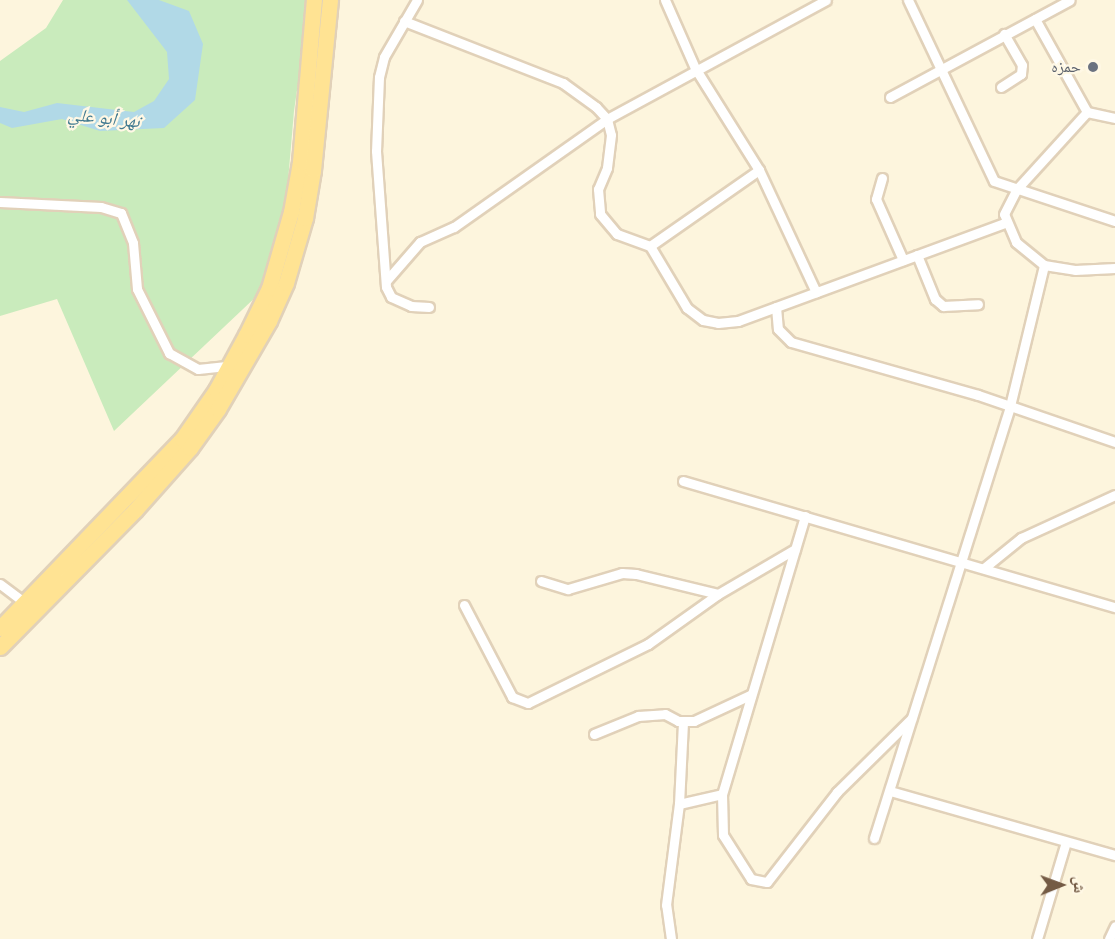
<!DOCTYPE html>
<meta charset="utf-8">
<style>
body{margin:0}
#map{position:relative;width:1115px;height:939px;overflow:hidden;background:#fdf5dd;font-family:Montserrat,"Noto Naskh Arabic",sans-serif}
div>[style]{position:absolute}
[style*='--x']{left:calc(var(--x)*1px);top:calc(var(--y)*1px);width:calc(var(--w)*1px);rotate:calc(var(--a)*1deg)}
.green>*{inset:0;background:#c9ebbc}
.water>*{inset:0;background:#b1d9e7}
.roads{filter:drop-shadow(2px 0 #e1d1b9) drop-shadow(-2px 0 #e1d1b9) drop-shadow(0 2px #e1d1b9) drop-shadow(0 -2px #e1d1b9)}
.street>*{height:9px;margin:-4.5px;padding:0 4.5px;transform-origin:4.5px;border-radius:4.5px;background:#fff}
.primary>*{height:15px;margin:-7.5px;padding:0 7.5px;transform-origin:7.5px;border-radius:7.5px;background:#ffe393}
.dots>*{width:16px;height:16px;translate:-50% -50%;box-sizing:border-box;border:3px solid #fff8e5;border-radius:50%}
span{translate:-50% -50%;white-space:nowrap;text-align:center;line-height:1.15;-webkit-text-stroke:4.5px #fff8e5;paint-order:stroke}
.worship-label{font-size:16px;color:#5b616d}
.right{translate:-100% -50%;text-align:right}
.water-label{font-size:18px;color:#407990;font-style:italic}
.north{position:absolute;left:1031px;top:855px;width:60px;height:60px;-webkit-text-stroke:4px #fff8e5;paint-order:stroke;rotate:89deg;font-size:16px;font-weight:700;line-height:24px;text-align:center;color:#745b45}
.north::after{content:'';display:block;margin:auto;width:21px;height:27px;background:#745b45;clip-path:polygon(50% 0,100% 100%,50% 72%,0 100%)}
</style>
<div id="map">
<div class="green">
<div style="clip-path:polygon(63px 0,310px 0,294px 111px,280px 274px,114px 431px,57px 299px,0 316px,0 61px,46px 28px)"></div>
</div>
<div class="water">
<div style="clip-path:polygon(127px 0,159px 0,189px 11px,203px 44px,195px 100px,164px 128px,100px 131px,62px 119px,12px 128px,0 123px,0 107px,24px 112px,57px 103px,134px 112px,154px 101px,169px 79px,167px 52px)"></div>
</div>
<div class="roads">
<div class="street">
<div style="--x:417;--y:0;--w:66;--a:120.1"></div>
<div style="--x:384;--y:57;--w:21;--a:104"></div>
<div style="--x:379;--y:77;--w:74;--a:92.3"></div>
<div style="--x:376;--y:151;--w:136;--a:85.8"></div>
<div style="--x:386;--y:287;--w:11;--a:63"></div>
<div style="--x:391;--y:297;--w:22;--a:24"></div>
<div style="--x:411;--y:306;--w:18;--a:3"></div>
<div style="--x:665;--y:0;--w:74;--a:66.2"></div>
<div style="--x:695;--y:68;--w:120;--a:57.9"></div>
<div style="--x:759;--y:170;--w:135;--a:65"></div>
<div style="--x:908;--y:0;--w:200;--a:64.6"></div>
<div style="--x:994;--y:181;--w:127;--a:18.3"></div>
<div style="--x:1035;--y:19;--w:107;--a:60.8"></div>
<div style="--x:1087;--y:112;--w:29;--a:12"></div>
<div style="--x:404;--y:21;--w:171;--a:21.3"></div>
<div style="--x:563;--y:83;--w:41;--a:36"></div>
<div style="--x:596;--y:107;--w:16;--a:47"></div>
<div style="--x:607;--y:119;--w:16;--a:76"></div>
<div style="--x:611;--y:135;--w:33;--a:97"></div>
<div style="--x:607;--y:168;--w:23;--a:113"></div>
<div style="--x:598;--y:189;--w:25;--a:85"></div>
<div style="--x:600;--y:214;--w:26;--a:50"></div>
<div style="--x:617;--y:234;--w:35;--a:20"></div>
<div style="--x:650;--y:246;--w:72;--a:59.2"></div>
<div style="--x:687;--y:308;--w:20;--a:37"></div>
<div style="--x:703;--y:320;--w:15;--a:11"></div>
<div style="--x:718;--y:323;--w:20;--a:-6"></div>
<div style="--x:738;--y:321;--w:284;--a:-20.2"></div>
<div style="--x:1001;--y:87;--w:24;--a:-33"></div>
<div style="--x:1021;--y:74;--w:9;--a:-84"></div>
<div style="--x:1022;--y:65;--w:36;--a:-120"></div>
<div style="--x:890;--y:97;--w:204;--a:-28.3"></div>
<div style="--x:882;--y:178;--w:22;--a:106"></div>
<div style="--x:876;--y:199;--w:67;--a:66.1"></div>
<div style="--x:0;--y:202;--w:101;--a:2.8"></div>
<div style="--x:101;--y:207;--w:21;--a:17"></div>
<div style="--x:121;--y:213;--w:32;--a:68"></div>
<div style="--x:133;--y:243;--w:46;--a:85"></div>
<div style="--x:137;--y:289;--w:72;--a:63.4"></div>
<div style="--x:169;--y:353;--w:33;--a:29"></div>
<div style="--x:198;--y:369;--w:31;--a:-6"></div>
<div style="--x:650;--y:246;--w:133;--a:-34.9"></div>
<div style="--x:917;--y:255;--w:48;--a:67.8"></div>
<div style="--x:935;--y:299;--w:11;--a:41"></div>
<div style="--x:943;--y:306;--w:35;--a:-3"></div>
<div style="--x:1044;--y:265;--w:36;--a:-141"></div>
<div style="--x:1016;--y:242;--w:30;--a:-113"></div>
<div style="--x:1004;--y:214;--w:27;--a:-63"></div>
<div style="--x:1016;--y:190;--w:105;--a:-47.7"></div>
<div style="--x:386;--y:281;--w:52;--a:-48.9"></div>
<div style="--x:420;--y:242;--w:37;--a:-24"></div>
<div style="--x:454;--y:227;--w:187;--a:-35.2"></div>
<div style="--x:607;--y:119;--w:249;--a:-28.5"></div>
<div style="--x:776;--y:307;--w:22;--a:85"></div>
<div style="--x:778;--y:329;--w:18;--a:45"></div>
<div style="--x:791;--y:342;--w:194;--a:15.8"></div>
<div style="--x:978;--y:395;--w:145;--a:18.9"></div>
<div style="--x:683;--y:481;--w:450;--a:16.3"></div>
<div style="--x:805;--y:516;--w:290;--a:106.6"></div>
<div style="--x:722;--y:794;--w:41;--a:88.6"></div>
<div style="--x:723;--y:835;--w:52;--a:57.5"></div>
<div style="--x:751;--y:879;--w:16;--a:11"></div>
<div style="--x:767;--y:882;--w:114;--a:-52.1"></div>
<div style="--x:837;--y:792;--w:104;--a:-44.6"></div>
<div style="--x:984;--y:568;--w:48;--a:-39"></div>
<div style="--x:1021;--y:538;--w:103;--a:-24.6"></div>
<div style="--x:541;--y:581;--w:28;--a:17"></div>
<div style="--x:568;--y:589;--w:56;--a:-16.5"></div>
<div style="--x:622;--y:573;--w:14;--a:4"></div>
<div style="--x:636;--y:574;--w:84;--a:13.7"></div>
<div style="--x:0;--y:584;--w:31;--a:37"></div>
<div style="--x:464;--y:605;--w:104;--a:62.4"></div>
<div style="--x:512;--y:697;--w:17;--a:21"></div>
<div style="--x:528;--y:703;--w:134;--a:-26.2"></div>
<div style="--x:648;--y:644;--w:86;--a:-35.5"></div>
<div style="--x:718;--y:594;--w:89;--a:-30.3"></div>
<div style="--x:594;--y:734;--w:48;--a:-22.2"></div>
<div style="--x:638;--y:716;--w:27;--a:-4"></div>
<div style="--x:665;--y:714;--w:15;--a:28"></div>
<div style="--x:678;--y:721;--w:16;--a:0"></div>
<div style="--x:694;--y:721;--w:62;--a:-24.9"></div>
<div style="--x:890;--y:791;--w:234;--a:15.9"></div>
<div style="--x:679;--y:804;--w:44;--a:-13.1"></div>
<div style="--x:874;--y:838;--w:453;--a:-72.5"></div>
<div style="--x:1010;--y:406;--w:145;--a:-76.4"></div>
<div style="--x:1044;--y:265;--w:31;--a:9"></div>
<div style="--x:1075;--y:270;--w:40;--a:-2.9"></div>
<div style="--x:671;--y:939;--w:34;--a:-98"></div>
<div style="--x:666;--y:905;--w:102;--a:-82.7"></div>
<div style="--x:679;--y:804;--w:82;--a:-87.2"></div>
<div style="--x:1037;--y:939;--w:101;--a:-73.4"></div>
<div style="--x:1109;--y:939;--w:14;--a:-65"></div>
</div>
<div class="primary">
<div style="--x:0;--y:628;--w:262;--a:-46.1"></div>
<div style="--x:182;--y:439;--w:60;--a:-55.2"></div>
<div style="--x:216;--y:390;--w:63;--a:-61.4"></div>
<div style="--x:246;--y:335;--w:52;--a:-63.9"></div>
<div style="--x:269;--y:288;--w:79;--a:-73.9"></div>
<div style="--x:291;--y:212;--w:51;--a:-79.8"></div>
<div style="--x:300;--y:162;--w:163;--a:-85.1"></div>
<div style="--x:0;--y:647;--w:192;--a:-45.4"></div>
<div style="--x:135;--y:510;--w:83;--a:-48.4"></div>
<div style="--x:190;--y:448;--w:48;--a:-54.3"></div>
<div style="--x:218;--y:409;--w:102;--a:-59.9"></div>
<div style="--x:269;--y:321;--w:42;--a:-65.9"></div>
<div style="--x:286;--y:283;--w:68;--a:-73.7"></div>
<div style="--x:305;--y:218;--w:49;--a:-80.5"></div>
<div style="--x:313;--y:170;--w:171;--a:-84.3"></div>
</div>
</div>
<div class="dots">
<div style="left:1093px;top:67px;background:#6b7280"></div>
</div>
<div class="worship-label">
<span class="right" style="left:1081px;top:67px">حمزه</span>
</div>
<div class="water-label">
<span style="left:104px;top:118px;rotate:6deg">نهر أبو علي</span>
</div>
<div class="north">ش</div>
</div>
